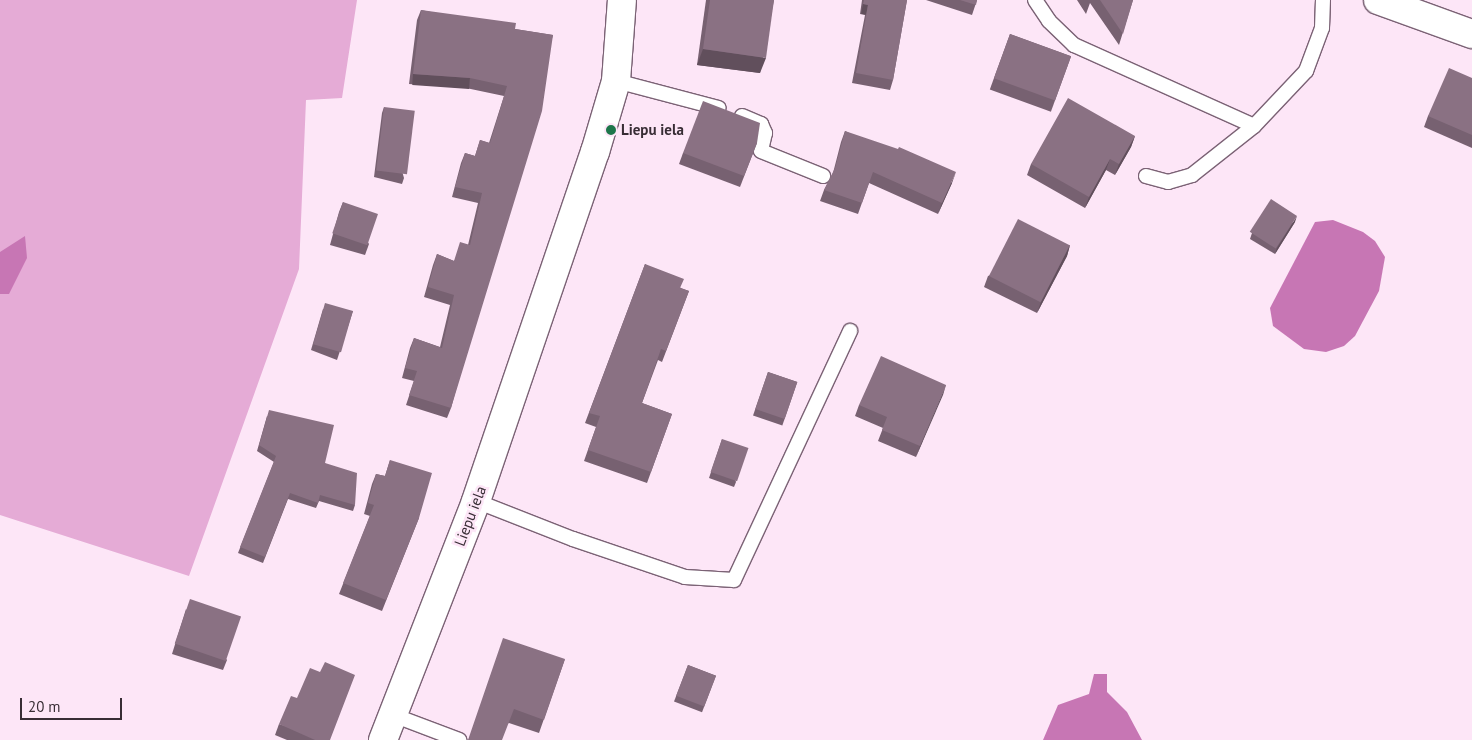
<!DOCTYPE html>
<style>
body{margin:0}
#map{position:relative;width:1472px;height:740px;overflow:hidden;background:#fde6f7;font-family:"PT Sans",sans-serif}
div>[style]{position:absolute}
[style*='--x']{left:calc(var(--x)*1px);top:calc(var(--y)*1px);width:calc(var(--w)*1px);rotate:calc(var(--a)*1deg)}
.green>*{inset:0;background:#e5abd6}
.water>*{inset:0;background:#c776b4}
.roads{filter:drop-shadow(1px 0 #7b6275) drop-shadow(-1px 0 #7b6275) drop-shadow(0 1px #7b6275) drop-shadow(0 -1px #7b6275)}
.service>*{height:14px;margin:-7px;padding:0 7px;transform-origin:7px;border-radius:7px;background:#fff}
.minor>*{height:28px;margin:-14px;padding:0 14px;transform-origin:14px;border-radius:14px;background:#fff}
.wall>*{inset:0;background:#776171;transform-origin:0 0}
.shaded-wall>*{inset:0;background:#614f5c;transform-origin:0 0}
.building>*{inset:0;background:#8a7183;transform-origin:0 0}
.dots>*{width:14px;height:14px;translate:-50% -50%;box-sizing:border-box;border:2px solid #fde6f7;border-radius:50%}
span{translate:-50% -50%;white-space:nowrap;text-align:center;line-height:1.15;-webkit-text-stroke:5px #fde6f7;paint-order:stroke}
.poi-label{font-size:15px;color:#382d35;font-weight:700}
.left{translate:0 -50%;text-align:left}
.street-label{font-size:15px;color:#382d35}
.scale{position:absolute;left:20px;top:698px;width:102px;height:22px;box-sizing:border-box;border:2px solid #382d35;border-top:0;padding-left:6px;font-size:15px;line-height:18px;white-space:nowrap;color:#382d35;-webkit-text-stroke:4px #fde6f7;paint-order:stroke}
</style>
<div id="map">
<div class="green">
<div style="clip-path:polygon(0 0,357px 0,342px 98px,306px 100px,299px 269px,189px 576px,0 515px)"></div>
</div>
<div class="water">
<div style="clip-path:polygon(1333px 220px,1363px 232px,1375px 241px,1385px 257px,1379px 291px,1355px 336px,1344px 346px,1326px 352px,1304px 349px,1273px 326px,1270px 308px,1315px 222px)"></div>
<div style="clip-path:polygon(25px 236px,27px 258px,9px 294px,0 294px,0 252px)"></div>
<div style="clip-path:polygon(1094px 674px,1107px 674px,1107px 692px,1127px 712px,1142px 740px,1043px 740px,1058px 705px,1089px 694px)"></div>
</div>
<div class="roads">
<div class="service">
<div style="--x:1035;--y:0;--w:25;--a:56"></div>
<div style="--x:1049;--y:21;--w:35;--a:44"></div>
<div style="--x:1074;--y:45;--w:197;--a:24.2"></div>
<div style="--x:616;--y:81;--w:106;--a:14.7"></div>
<div style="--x:742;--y:116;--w:21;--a:23"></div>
<div style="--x:761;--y:124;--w:10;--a:66"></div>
<div style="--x:765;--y:133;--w:18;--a:103"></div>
<div style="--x:761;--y:151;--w:67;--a:22"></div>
<div style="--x:1146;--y:176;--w:23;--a:15"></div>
<div style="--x:1168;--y:182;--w:25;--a:-16"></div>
<div style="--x:1192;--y:175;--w:79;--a:-38.3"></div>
<div style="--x:1254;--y:126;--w:76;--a:-46.6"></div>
<div style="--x:1306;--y:71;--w:46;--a:-69.6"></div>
<div style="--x:1322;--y:28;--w:28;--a:-88"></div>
<div style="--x:476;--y:501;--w:104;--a:21.4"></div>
<div style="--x:573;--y:539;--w:118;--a:18.7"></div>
<div style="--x:685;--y:577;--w:49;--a:3.5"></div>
<div style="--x:734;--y:580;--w:275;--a:-65"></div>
<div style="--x:393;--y:715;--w:71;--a:20.7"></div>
</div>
<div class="minor">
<div style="--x:1378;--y:0;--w:100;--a:19.9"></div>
<div style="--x:383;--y:740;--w:256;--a:-68.7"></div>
<div style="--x:476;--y:501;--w:369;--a:-71.2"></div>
<div style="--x:595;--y:152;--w:74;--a:-73.5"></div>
<div style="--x:616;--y:81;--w:81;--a:-85.8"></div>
</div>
</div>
<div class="wall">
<div style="clip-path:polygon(706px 0,774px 0,760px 73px,697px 65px)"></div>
<div style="clip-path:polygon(862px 0,907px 0,893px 80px,890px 90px,852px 83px,865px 15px,860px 14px)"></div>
<div style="clip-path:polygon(926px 0,977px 0,972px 15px)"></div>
<div style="clip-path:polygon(1077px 0,1133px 0,1119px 45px,1090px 3px,1086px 14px)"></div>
<div style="clip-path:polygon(421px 10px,515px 29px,553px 35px,451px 408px,447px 418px,406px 405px,414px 381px,402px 378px,410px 348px,414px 338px,440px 347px,450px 305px,424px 297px,433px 265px,437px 254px,454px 261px,468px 245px,478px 203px,452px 197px,461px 163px,465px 153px,475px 156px,480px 140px,489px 143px,504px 96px,466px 88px,409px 84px,417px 20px)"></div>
<div style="left:1010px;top:34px;width:65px;height:59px;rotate:20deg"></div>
<div style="clip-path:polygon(1472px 78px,1472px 148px,1424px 127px,1428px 116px)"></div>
<div style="clip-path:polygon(384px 107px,404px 178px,402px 184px,374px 177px,382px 113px)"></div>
<div style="clip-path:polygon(845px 131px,952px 183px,938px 214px,869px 183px,858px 214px,820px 201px,824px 190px,833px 173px,841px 142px)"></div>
<div style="clip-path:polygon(1135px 136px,1131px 147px,1115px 175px,1106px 170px,1085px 208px,1027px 175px,1031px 164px)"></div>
<div style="clip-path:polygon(757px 143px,740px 187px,679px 164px,683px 153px)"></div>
<div style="clip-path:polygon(343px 202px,369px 244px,365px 255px,330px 245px,339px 212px)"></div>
<div style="clip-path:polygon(1295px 222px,1275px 254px,1250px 239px,1252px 233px)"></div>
<div style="clip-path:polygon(1070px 245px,1067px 256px,1037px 313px,984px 287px,988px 276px)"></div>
<div style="clip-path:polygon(645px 264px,681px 288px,689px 291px,662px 362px,658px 360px,642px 403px,672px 414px,647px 483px,584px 461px,596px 427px,585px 423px)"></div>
<div style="clip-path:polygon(323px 309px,353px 311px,337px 360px,311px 350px)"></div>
<div style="left:768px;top:372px;width:31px;height:46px;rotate:19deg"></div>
<div style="clip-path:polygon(946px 385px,916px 457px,878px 441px,883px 428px,855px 416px,859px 405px)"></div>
<div style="clip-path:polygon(267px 416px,325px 463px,355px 505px,353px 511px,319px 501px,316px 508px,288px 499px,263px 563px,238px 553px,274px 462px,257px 451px)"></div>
<div style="clip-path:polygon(722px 439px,736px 482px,734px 487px,709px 478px)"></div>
<div style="clip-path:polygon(390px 460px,419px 518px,382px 611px,339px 594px,370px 516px,364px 514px,372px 484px,376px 474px,385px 476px)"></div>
<div style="clip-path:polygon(186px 609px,227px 660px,223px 670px,172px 654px)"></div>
<div style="clip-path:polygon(565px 659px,539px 733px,509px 723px,468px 740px)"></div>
<div style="left:688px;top:665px;width:30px;height:39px;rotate:21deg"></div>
<div style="clip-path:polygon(279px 724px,330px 740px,287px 740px,275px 735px)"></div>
</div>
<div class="shaded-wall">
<div style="left:863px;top:4px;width:5px;height:10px;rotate:11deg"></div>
<div style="clip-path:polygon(703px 49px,766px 58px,760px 73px,697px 65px)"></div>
<div style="left:413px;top:74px;width:57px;height:11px;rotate:4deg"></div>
<div style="clip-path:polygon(1135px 136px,1131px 147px,1115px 175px,1119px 164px)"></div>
<div style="clip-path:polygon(1110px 159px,1106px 170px,1085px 208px,1089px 197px)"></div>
<div style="clip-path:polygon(956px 172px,952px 183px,938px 214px,942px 203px)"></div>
<div style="clip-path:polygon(1297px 216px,1295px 222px,1275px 254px,1277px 248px)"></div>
<div style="clip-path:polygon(1070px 245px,1067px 256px,1037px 313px,1041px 302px)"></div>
<div style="clip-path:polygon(946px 385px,943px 395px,916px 457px,920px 446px)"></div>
</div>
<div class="building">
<div style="clip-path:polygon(710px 0,774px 0,766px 58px,703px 49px)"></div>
<div style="clip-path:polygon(864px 0,907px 0,893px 80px,856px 73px,868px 5px,863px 4px)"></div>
<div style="clip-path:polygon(960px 0,977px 0,976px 5px)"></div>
<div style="clip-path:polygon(1100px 0,1133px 0,1123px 34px)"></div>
<div style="clip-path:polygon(421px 10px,516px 23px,515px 29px,553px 35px,542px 111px,451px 408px,409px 395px,417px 371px,405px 368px,414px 338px,442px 348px,454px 295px,428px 287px,437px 254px,454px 261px,460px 242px,470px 245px,482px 193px,455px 187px,465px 153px,475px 156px,480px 140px,490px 143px,507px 86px,470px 78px,413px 74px)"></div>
<div style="left:1010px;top:34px;width:65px;height:47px;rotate:20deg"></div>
<div style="clip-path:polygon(1449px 68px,1472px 78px,1472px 135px,1428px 116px)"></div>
<div style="clip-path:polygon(1068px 98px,1135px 136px,1119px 164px,1110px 159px,1089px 197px,1031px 164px)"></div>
<div style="clip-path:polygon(703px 101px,760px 123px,757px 143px,744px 176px,683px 153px)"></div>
<div style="left:384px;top:107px;width:31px;height:64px;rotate:7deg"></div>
<div style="clip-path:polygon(845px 131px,898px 149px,899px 147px,956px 172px,942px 203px,873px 172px,862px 203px,824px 190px,835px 168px)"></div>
<div style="left:1271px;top:199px;width:31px;height:39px;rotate:33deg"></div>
<div style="left:343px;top:202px;width:37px;height:33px;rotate:19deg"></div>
<div style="left:1018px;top:219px;width:58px;height:64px;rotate:27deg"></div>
<div style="clip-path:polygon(645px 264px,684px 279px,680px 288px,689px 291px,666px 351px,661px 349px,642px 403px,672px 414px,651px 472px,588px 450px,600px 416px,589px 413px)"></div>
<div style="left:325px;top:303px;width:29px;height:43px;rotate:16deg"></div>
<div style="clip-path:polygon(881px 356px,946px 385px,920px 446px,882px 430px,887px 417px,859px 405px)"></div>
<div style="left:768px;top:372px;width:31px;height:39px;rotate:19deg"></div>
<div style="clip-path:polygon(269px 410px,334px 425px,325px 463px,357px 473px,355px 505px,320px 495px,318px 503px,290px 493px,265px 557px,240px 547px,276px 456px,259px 445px)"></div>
<div style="left:722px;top:439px;width:28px;height:35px;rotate:19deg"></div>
<div style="clip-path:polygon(390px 460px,432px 473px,419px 518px,386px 600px,343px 583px,374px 505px,368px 503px,376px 474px,385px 476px)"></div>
<div style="left:190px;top:599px;width:54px;height:47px;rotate:19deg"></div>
<div style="clip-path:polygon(503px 638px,565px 659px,544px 720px,514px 709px,502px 740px,468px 740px)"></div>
<div style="clip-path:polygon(325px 662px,355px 675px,330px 740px,315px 740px,279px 724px,291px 696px,297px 698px,310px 668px,320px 672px)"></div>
<div style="left:688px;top:665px;width:30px;height:33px;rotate:21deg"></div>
</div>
<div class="dots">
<div style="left:611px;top:130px;background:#1d764a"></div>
</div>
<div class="poi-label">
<span class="left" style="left:621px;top:130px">Liepu iela</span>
</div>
<div class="street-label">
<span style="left:470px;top:516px;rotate:-69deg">Liepu iela</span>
</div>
<div class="scale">20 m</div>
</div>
